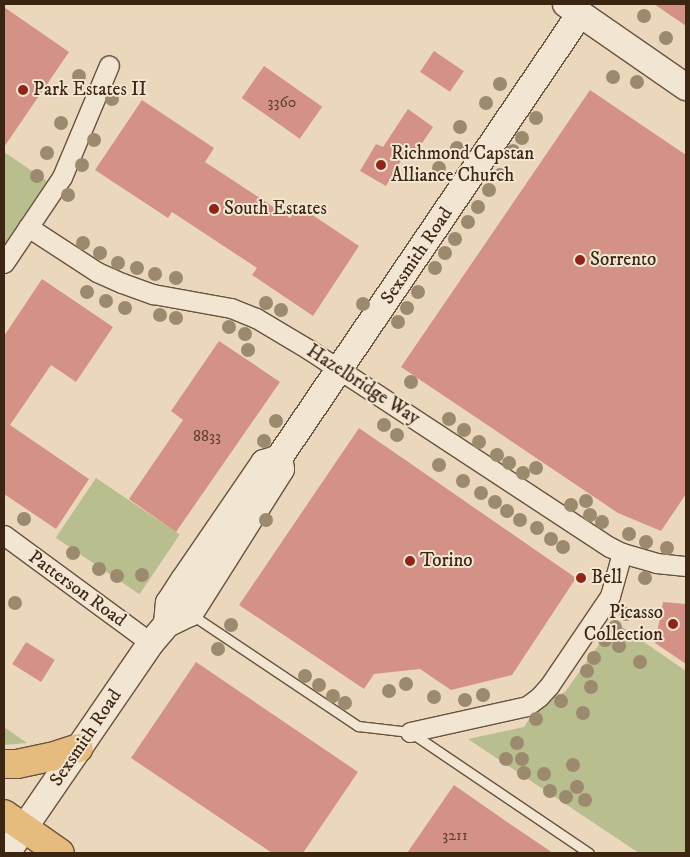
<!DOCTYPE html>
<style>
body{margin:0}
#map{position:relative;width:690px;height:857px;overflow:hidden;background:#ebd8bc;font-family:"IM FELL DW Pica",serif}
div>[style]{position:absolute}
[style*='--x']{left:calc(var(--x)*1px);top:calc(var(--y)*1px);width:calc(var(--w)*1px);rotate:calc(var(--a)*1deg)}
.green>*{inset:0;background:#b9be8f;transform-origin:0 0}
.building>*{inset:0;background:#d49286;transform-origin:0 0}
.roads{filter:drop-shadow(1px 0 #68523c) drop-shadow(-1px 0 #68523c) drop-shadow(0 1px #68523c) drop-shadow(0 -1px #68523c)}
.lane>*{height:9px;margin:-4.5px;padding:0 4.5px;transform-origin:4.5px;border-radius:4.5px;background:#f2e6d3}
.street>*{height:19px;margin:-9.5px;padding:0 9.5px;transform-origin:9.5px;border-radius:9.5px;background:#f2e6d3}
.secondary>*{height:26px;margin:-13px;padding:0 13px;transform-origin:13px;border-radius:13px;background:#f2e6d3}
.primary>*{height:28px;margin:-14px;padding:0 14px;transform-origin:14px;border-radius:14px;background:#e6bc7e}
.trees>*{width:14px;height:14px;margin:-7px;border-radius:50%;background:#9c8a6f}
.dots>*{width:14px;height:14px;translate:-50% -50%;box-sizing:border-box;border:2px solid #f2e6d3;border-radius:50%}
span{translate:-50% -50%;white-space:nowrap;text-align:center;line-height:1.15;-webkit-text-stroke:4px #f2e6d3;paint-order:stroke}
.number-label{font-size:16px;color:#62402e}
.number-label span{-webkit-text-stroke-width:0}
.poi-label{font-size:19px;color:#3c2511}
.left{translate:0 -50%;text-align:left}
.right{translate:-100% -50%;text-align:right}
.street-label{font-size:19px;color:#3c2511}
.frame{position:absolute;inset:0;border:5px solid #3c2511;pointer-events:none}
</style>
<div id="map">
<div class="green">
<div style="clip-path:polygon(4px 152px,47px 181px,4px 245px)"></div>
<div style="left:96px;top:478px;width:101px;height:72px;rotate:34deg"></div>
<div style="clip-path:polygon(615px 622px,686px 671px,686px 853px,639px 853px,468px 739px,524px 727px,530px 718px,554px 697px,565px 692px)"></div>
<div style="clip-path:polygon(4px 727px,27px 743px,4px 745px)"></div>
</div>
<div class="building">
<div style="clip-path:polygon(654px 4px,686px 4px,686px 26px)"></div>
<div style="clip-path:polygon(4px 7px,69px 52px,4px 147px)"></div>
<div style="left:434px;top:51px;width:36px;height:25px;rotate:34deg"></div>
<div style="left:264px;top:66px;width:71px;height:39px;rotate:35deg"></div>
<div style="clip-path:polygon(590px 90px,686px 155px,686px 494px,661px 531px,618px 513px,401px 367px)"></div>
<div style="clip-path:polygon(142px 100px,214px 148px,205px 162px,290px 218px,299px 206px,359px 246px,313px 316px,252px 275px,257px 268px,172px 212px,168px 218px,95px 170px)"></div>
<div style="clip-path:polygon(408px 109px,433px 127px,416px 152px,409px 147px,386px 186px,360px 171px,376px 144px,383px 147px)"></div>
<div style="clip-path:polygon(42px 279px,113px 327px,76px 382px,51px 365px,10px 425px,89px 479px,56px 529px,4px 494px,4px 336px)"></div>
<div style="clip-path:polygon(219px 341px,280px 382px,176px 532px,129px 499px,183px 420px,171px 411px)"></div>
<div style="clip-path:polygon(359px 428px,576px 578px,512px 675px,451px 690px,420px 669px,374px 674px,364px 689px,239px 605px)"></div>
<div style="clip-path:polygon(663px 602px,686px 604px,686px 664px,655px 643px)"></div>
<div style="left:26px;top:642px;width:34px;height:26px;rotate:32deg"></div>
<div style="clip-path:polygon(196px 662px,358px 772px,303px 853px,272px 853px,131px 758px)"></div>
<div style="clip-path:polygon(454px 785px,510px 824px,553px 853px,407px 853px)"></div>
</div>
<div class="roads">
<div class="lane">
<div style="--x:192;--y:615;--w:200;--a:33.8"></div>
<div style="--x:358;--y:726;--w:52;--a:6.6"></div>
<div style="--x:410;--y:732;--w:216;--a:34.1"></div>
</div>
<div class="street">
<div style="--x:28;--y:227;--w:82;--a:33.1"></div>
<div style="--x:97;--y:272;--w:27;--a:24"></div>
<div style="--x:122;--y:283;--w:33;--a:20"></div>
<div style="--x:153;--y:294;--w:79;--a:10.2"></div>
<div style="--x:231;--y:308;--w:27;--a:22"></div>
<div style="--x:256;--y:318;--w:61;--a:30.8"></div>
<div style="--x:308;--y:349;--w:361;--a:33.3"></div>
<div style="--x:610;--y:547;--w:13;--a:27"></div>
<div style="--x:622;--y:553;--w:35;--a:16"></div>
<div style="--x:656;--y:563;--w:30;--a:6"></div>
<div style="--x:4;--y:263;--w:104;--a:-56"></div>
<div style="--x:62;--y:177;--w:121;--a:-67.2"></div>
<div style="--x:4;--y:535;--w:182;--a:36.3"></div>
<div style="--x:410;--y:732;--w:120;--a:-12.5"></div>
<div style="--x:527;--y:706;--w:15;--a:-37"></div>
<div style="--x:539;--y:697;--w:15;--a:-48"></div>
<div style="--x:549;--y:686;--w:109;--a:-55.9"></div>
<div style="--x:610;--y:596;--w:45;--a:-74.4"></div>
</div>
<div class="secondary">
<div style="--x:566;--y:4;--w:146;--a:34.7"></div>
<div style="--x:167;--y:624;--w:21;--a:-85"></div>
<div style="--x:169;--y:603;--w:27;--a:-57"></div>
<div style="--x:184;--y:580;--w:142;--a:-55.6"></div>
<div style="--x:264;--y:463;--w:16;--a:-18"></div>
<div style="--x:279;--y:458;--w:536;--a:-55.87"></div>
<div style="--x:7;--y:853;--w:255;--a:-55.6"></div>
<div style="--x:151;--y:643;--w:25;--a:-50"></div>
<div style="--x:167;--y:624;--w:25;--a:-26"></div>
<div style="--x:190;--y:613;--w:170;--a:-57.7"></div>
<div style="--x:281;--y:469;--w:6;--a:-99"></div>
</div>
<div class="primary">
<div style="--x:4;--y:764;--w:13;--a:0"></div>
<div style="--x:17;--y:764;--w:35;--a:-12"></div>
<div style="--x:51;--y:757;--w:29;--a:-18"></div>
<div style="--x:4;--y:814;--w:68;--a:34.9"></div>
</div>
</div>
<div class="trees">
<div style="left:644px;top:16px"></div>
<div style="left:666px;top:38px"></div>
<div style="left:79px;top:76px"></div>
<div style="left:613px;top:77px"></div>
<div style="left:637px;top:82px"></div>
<div style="left:500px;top:84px"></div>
<div style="left:112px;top:99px"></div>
<div style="left:486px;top:103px"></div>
<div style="left:536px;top:118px"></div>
<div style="left:61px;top:123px"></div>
<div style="left:460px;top:127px"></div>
<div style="left:522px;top:138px"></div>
<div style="left:94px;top:140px"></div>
<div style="left:457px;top:148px"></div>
<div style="left:513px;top:151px"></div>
<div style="left:47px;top:153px"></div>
<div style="left:82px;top:165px"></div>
<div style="left:439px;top:168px"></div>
<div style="left:500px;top:175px"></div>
<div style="left:37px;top:176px"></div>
<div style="left:489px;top:190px"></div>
<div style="left:68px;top:195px"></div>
<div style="left:478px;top:207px"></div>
<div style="left:468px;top:222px"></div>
<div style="left:455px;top:239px"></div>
<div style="left:83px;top:243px"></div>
<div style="left:100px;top:253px"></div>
<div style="left:445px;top:253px"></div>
<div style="left:118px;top:263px"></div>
<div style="left:137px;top:268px"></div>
<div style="left:435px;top:268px"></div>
<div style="left:155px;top:274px"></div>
<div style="left:176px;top:278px"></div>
<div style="left:87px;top:292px"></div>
<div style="left:418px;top:292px"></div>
<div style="left:106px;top:301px"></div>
<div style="left:266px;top:303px"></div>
<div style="left:363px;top:304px"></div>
<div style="left:125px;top:308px"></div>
<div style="left:407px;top:308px"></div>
<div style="left:281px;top:310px"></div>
<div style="left:160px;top:315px"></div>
<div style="left:176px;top:318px"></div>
<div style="left:398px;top:322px"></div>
<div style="left:229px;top:327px"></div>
<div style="left:245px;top:334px"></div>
<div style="left:248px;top:350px"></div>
<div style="left:411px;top:382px"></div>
<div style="left:449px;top:419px"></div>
<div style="left:276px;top:421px"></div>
<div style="left:384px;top:425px"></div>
<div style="left:464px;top:430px"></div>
<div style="left:397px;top:435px"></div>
<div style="left:264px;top:441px"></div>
<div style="left:479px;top:442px"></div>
<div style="left:497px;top:455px"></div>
<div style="left:509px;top:463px"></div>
<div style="left:439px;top:465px"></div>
<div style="left:536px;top:468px"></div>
<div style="left:523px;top:473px"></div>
<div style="left:463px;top:481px"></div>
<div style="left:481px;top:493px"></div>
<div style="left:586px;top:501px"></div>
<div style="left:495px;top:502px"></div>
<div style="left:571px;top:505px"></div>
<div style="left:507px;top:511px"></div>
<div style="left:590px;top:515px"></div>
<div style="left:24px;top:519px"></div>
<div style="left:266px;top:520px"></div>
<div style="left:520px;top:520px"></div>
<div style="left:602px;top:522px"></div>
<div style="left:537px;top:528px"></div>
<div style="left:629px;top:534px"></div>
<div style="left:551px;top:539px"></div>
<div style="left:646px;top:542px"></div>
<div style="left:563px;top:547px"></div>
<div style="left:667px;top:548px"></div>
<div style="left:73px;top:553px"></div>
<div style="left:99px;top:569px"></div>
<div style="left:142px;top:575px"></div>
<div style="left:117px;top:576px"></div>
<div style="left:645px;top:578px"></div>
<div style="left:15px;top:603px"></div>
<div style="left:626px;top:614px"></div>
<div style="left:231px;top:625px"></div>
<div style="left:615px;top:627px"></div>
<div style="left:605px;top:640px"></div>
<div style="left:619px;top:646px"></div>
<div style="left:218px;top:649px"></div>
<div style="left:594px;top:658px"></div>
<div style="left:640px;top:662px"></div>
<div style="left:587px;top:671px"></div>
<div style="left:305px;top:676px"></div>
<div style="left:406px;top:684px"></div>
<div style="left:319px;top:685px"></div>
<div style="left:591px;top:687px"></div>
<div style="left:389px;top:691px"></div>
<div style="left:483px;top:695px"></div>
<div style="left:333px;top:696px"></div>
<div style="left:434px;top:697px"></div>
<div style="left:465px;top:700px"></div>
<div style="left:561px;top:701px"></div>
<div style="left:345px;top:703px"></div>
<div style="left:583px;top:713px"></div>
<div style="left:536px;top:719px"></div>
<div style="left:517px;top:743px"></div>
<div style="left:506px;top:759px"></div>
<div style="left:522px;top:759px"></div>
<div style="left:573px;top:765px"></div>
<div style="left:524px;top:773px"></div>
<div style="left:544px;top:774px"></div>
<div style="left:577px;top:787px"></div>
<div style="left:550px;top:791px"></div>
<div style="left:566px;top:797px"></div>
<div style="left:585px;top:800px"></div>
</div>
<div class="dots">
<div style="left:23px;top:90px;background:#8f2418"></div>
<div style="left:381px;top:165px;background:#8f2418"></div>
<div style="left:214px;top:209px;background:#8f2418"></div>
<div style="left:580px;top:260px;background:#8f2418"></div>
<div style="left:410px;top:561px;background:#8f2418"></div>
<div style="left:581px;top:578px;background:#8f2418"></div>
<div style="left:673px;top:624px;background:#8f2418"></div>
</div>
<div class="number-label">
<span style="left:282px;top:102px">3360</span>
<span style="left:207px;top:436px">8833</span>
<span style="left:455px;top:835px">3211</span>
</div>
<div class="poi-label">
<span class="left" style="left:33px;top:90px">Park Estates II</span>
<span class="left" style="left:391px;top:165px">Richmond Capstan<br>Alliance Church</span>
<span class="left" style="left:224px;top:209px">South Estates</span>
<span class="left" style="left:590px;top:260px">Sorrento</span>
<span class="left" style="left:420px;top:561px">Torino</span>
<span class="left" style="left:591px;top:578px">Bell</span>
<span class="right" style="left:663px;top:624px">Picasso<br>Collection</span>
</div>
<div class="street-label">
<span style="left:417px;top:256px;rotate:-56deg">Sexsmith Road</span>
<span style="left:363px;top:385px;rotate:33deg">Hazelbridge Way</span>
<span style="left:77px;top:589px;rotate:36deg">Patterson Road</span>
<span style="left:86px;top:738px;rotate:-56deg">Sexsmith Road</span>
</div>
<div class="frame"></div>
</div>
